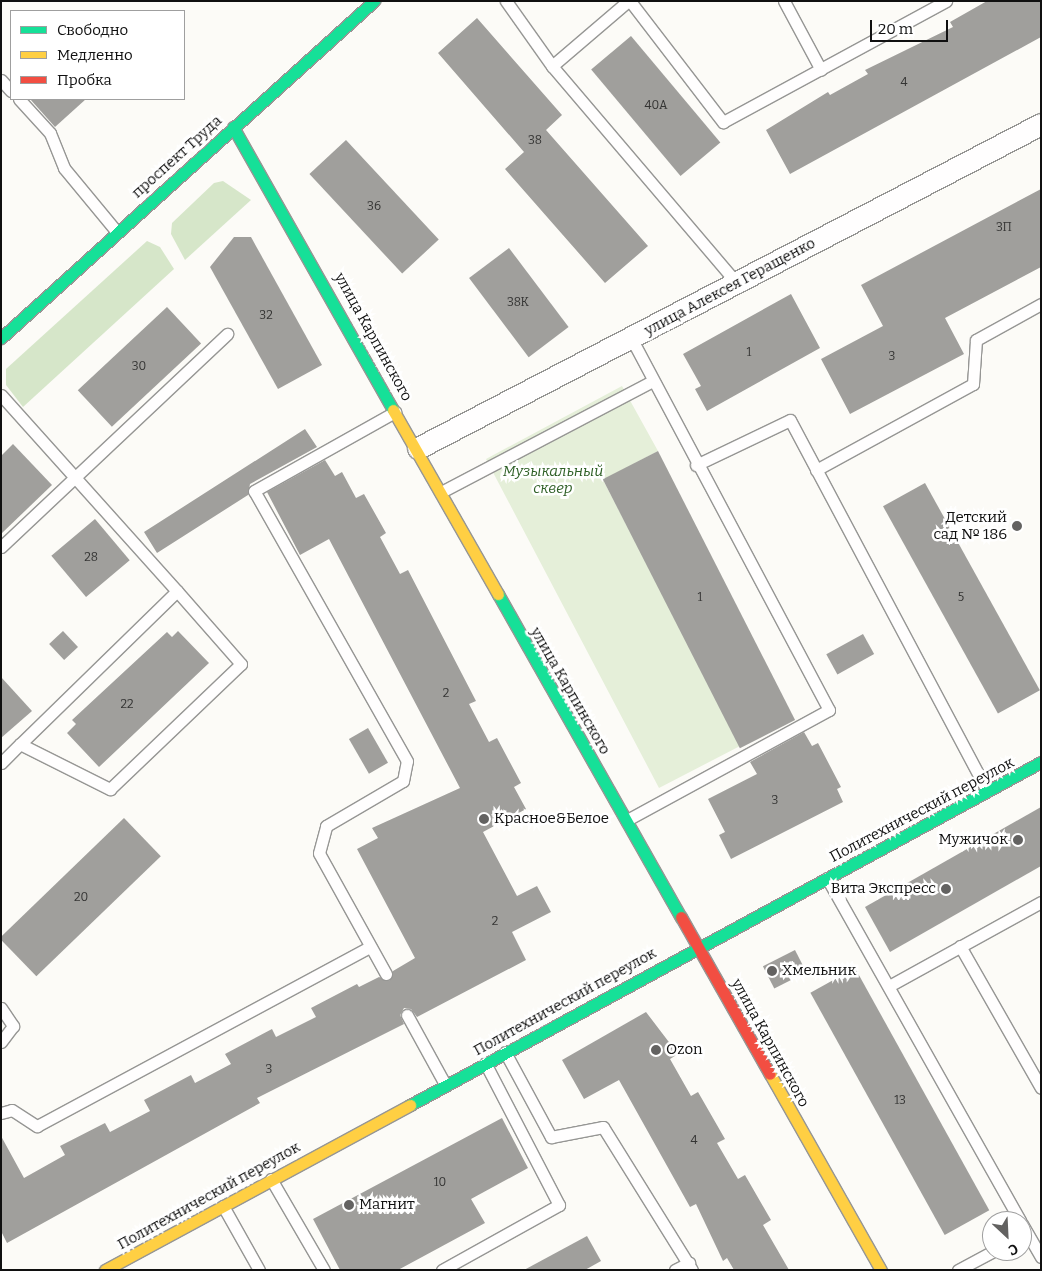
<!DOCTYPE html>
<meta charset="utf-8">
<style>
body{margin:0}
#map{position:relative;width:1042px;height:1271px;overflow:hidden;background:#fcfbf7;font-family:Bitter,serif}
div>[style]{position:absolute}
[style*='--x']{left:calc(var(--x)*1px);top:calc(var(--y)*1px);width:calc(var(--w)*1px);rotate:calc(var(--a)*1deg)}
.green>*{inset:0;background:#e5efd9}
.forest>*{inset:0;background:#d6e6c9}
.building>*{inset:0;background:#a09f9c;transform-origin:0 0}
.roads{filter:drop-shadow(1px 0 #969694) drop-shadow(-1px 0 #969694) drop-shadow(0 1px #969694) drop-shadow(0 -1px #969694)}
.lane>*{height:11px;margin:-5.5px;padding:0 5.5px;transform-origin:5.5px;border-radius:5.5px;background:#fffefe}
.street>*{height:21px;margin:-10.5px;padding:0 10.5px;transform-origin:10.5px;border-radius:10.5px;background:#fffefe}
.fast>*{height:11px;margin:-5.5px;padding:0 5.5px;transform-origin:5.5px;border-radius:5.5px;background:#16e098}
.slow>*{height:11px;margin:-5.5px;padding:0 5.5px;transform-origin:5.5px;border-radius:5.5px;background:#ffcf43}
.jam>*{height:11px;margin:-5.5px;padding:0 5.5px;transform-origin:5.5px;border-radius:5.5px;background:#f24e42}
.dots>*{width:14px;height:14px;translate:-50% -50%;box-sizing:border-box;border:2px solid #fff;border-radius:50%}
span{translate:-50% -50%;white-space:nowrap;text-align:center;line-height:1.15;-webkit-text-stroke:5px #fff;paint-order:stroke}
.number-label{font-size:12px;color:#343433}
.number-label span{-webkit-text-stroke-width:0}
.street-label{font-size:15px;color:#101010}
.park-label{font-size:15px;color:#306128;font-style:italic}
.poi-label{font-size:15px;color:#101010}
.right{translate:-100% -50%;text-align:right}
.left{translate:0 -50%;text-align:left}
.frame{position:absolute;inset:0;border:2px solid #101010;pointer-events:none}
.legend{position:absolute;left:10px;top:10px;width:175px;height:90px;box-sizing:border-box;background:#fff;border:1px solid #9f9f9f;margin:0;padding:6px 9px;list-style:none;font-size:15px;color:#101010}
.legend li{display:flex;align-items:center;gap:10px;height:25px}
.legend b{width:25px;border:1px solid #9f9f9f}
.north{position:absolute;left:982px;top:1211px;width:50px;height:50px;box-sizing:border-box;background:#fff;border:1px solid #9f9f9f;border-radius:50%;rotate:155deg;font-size:14px;font-weight:700;line-height:20px;text-align:center;color:#101010}
.north::after{content:'';display:block;margin:auto;width:18px;height:22px;background:#636261;clip-path:polygon(50% 0,100% 100%,50% 72%,0 100%)}
.scale{position:absolute;left:870px;top:20px;width:78px;height:22px;box-sizing:border-box;border:2px solid #101010;border-top:0;padding-left:6px;font-size:15px;line-height:18px;white-space:nowrap;color:#101010;-webkit-text-stroke:4px #fff;paint-order:stroke}
</style>
<div id="map">
<div class="green">
<div style="clip-path:polygon(622px 386px,658px 451px,603px 480px,742px 745px,659px 788px,486px 459px)"></div>
</div>
<div class="forest">
<div style="clip-path:polygon(223px 181px,251px 200px,185px 260px,171px 234px,172px 223px,214px 183px)"></div>
<div style="clip-path:polygon(147px 241px,160px 247px,174px 269px,23px 407px,6px 385px,6px 369px)"></div>
</div>
<div class="building">
<div style="clip-path:polygon(987px 1px,1041px 1px,1041px 37px,790px 174px,766px 130px,828px 92px,830px 95px,868px 74px,865px 70px,953px 27px,950px 22px)"></div>
<div style="clip-path:polygon(477px 18px,562px 115px,546px 130px,648px 246px,605px 283px,505px 169px,524px 152px,438px 53px)"></div>
<div style="left:631px;top:36px;width:139px;height:52px;rotate:50deg"></div>
<div style="clip-path:polygon(30px 99px,86px 99px,55px 127px)"></div>
<div style="left:346px;top:140px;width:136px;height:50px;rotate:47deg"></div>
<div style="clip-path:polygon(1041px 189px,1041px 267px,945px 318px,964px 354px,850px 414px,821px 359px,883px 326px,861px 285px)"></div>
<div style="clip-path:polygon(234px 237px,251px 237px,322px 365px,278px 389px,210px 267px)"></div>
<div style="left:509px;top:248px;width:99px;height:50px;rotate:53deg"></div>
<div style="clip-path:polygon(791px 294px,820px 348px,707px 411px,695px 389px,701px 386px,683px 354px)"></div>
<div style="left:167px;top:307px;width:50px;height:122px;rotate:47deg"></div>
<div style="clip-path:polygon(305px 429px,317px 447px,250px 484px,248px 495px,157px 553px,144px 532px)"></div>
<div style="clip-path:polygon(13px 444px,52px 485px,1px 534px,1px 456px)"></div>
<div style="left:658px;top:451px;width:302px;height:62px;rotate:63deg"></div>
<div style="clip-path:polygon(325px 460px,335px 476px,342px 472px,356px 498px,364px 494px,386px 533px,380px 537px,400px 574px,408px 570px,476px 701px,469px 704px,489px 742px,497px 738px,521px 783px,514px 787px,526px 809px,483px 832px,517px 896px,537px 886px,551px 912px,512px 932px,526px 960px,417px 1017px,411px 1009px,404px 1008px,400px 1015px,404px 1024px,257px 1098px,260px 1103px,7px 1243px,1px 1231px,1px 1136px,24px 1178px,65px 1155px,60px 1146px,105px 1123px,110px 1132px,150px 1111px,144px 1100px,191px 1075px,195px 1083px,231px 1064px,225px 1054px,272px 1029px,276px 1037px,316px 1017px,311px 1008px,357px 984px,359px 987px,379px 977px,389px 981px,393px 971px,415px 958px,357px 849px,378px 838px,372px 828px,460px 788px,329px 539px,300px 555px,267px 492px)"></div>
<div style="left:925px;top:483px;width:237px;height:48px;rotate:61deg"></div>
<div style="left:95px;top:519px;width:54px;height:57px;rotate:50deg"></div>
<div style="left:63px;top:631px;width:22px;height:19px;rotate:47deg"></div>
<div style="clip-path:polygon(178px 631px,209px 663px,99px 767px,67px 733px,76px 724px,72px 720px,167px 632px,172px 637px)"></div>
<div style="left:863px;top:634px;width:23px;height:42px;rotate:61deg"></div>
<div style="clip-path:polygon(1px 677px,32px 711px,1px 738px)"></div>
<div style="left:368px;top:728px;width:40px;height:22px;rotate:60deg"></div>
<div style="clip-path:polygon(804px 732px,812px 746px,818px 743px,841px 787px,837px 789px,843px 802px,731px 859px,719px 835px,725px 832px,708px 799px,757px 774px,750px 762px)"></div>
<div style="clip-path:polygon(1041px 807px,1041px 866px,890px 952px,865px 907px)"></div>
<div style="left:124px;top:818px;width:53px;height:173px;rotate:46deg"></div>
<div style="left:795px;top:950px;width:25px;height:36px;rotate:63deg"></div>
<div style="left:855px;top:968px;width:277px;height:51px;rotate:61deg"></div>
<div style="clip-path:polygon(646px 1012px,678px 1054px,670px 1059px,691px 1096px,698px 1092px,725px 1139px,717px 1143px,738px 1179px,745px 1175px,771px 1220px,763px 1225px,789px 1270px,734px 1270px,727px 1258px,723px 1261px,696px 1204px,690px 1207px,619px 1080px,584px 1099px,562px 1060px)"></div>
<div style="clip-path:polygon(502px 1118px,528px 1168px,471px 1199px,485px 1223px,398px 1270px,340px 1270px,313px 1219px)"></div>
<div style="clip-path:polygon(587px 1236px,601px 1261px,585px 1270px,524px 1270px)"></div>
</div>
<div class="roads">
<div class="lane">
<div style="--x:506;--y:1;--w:80;--a:54.7"></div>
<div style="--x:552;--y:66;--w:284;--a:49.6"></div>
<div style="--x:630;--y:1;--w:153;--a:52.5"></div>
<div style="--x:723;--y:122;--w:254;--a:-28.5"></div>
<div style="--x:784;--y:1;--w:78;--a:61.8"></div>
<div style="--x:552;--y:66;--w:100;--a:-40.5"></div>
<div style="--x:1;--y:80;--w:15;--a:48"></div>
<div style="--x:19;--y:99;--w:46;--a:47.6"></div>
<div style="--x:50;--y:133;--w:38;--a:68"></div>
<div style="--x:64;--y:168;--w:83;--a:50.4"></div>
<div style="--x:1;--y:395;--w:263;--a:48.1"></div>
<div style="--x:177;--y:591;--w:219;--a:135.7"></div>
<div style="--x:696;--y:465;--w:104;--a:-25.6"></div>
<div style="--x:790;--y:420;--w:420;--a:62"></div>
<div style="--x:816;--y:470;--w:179;--a:-28.7"></div>
<div style="--x:973;--y:384;--w:44;--a:-86.1"></div>
<div style="--x:976;--y:340;--w:74;--a:-29"></div>
<div style="--x:441;--y:492;--w:238;--a:-27.7"></div>
<div style="--x:1;--y:547;--w:311;--a:-43.3"></div>
<div style="--x:1;--y:763;--w:27;--a:-45"></div>
<div style="--x:20;--y:744;--w:101;--a:26.6"></div>
<div style="--x:110;--y:789;--w:181;--a:-43.7"></div>
<div style="--x:241;--y:664;--w:97;--a:-131.2"></div>
<div style="--x:627;--y:820;--w:230;--a:-28.6"></div>
<div style="--x:829;--y:710;--w:419;--a:-118"></div>
<div style="--x:827;--y:878;--w:394;--a:60.6"></div>
<div style="--x:960;--y:946;--w:163;--a:60.3"></div>
<div style="--x:386;--y:974;--w:138;--a:-119"></div>
<div style="--x:319;--y:853;--w:28;--a:-75"></div>
<div style="--x:326;--y:826;--w:89;--a:-30.3"></div>
<div style="--x:403;--y:781;--w:20;--a:-79"></div>
<div style="--x:407;--y:761;--w:310;--a:-119.5"></div>
<div style="--x:254;--y:491;--w:162;--a:-29.3"></div>
<div style="--x:889;--y:986;--w:174;--a:-28.9"></div>
<div style="--x:1;--y:1008;--w:22;--a:56"></div>
<div style="--x:13;--y:1026;--w:20;--a:127"></div>
<div style="--x:407;--y:1015;--w:79;--a:61.2"></div>
<div style="--x:505;--y:1052;--w:97;--a:61.6"></div>
<div style="--x:551;--y:1137;--w:53;--a:-10.9"></div>
<div style="--x:603;--y:1127;--w:168;--a:58.1"></div>
<div style="--x:1;--y:1113;--w:11;--a:-15"></div>
<div style="--x:12;--y:1110;--w:30;--a:33"></div>
<div style="--x:37;--y:1126;--w:378;--a:-28.3"></div>
<div style="--x:271;--y:1179;--w:105;--a:59.8"></div>
<div style="--x:223;--y:1206;--w:73;--a:60.6"></div>
<div style="--x:1022;--y:1224;--w:38;--a:60"></div>
<div style="--x:442;--y:1270;--w:134;--a:-29.1"></div>
<div style="--x:559;--y:1205;--w:160;--a:-117.5"></div>
<div style="--x:675;--y:1270;--w:16;--a:-27"></div>
<div style="--x:958;--y:1270;--w:40;--a:-28"></div>
</div>
<div class="street">
<div style="--x:418;--y:448;--w:702;--a:-27.48"></div>
</div>
<div class="fast">
<div style="--x:233;--y:127;--w:325;--a:60.5"></div>
<div style="--x:1;--y:338;--w:503;--a:-42.1"></div>
<div style="--x:498;--y:594;--w:371;--a:60.5"></div>
<div style="--x:410;--y:1105;--w:718;--a:-28.53"></div>
</div>
<div class="slow">
<div style="--x:393;--y:410;--w:212;--a:60.3"></div>
<div style="--x:770;--y:1074;--w:225;--a:60.5"></div>
<div style="--x:105;--y:1270;--w:347;--a:-28.4"></div>
</div>
<div class="jam">
<div style="--x:681;--y:917;--w:180;--a:60.5"></div>
</div>
</div>
<div class="dots">
<div style="left:1017px;top:526px;background:#636261"></div>
<div style="left:484px;top:819px;background:#636261"></div>
<div style="left:1018px;top:840px;background:#636261"></div>
<div style="left:946px;top:889px;background:#636261"></div>
<div style="left:772px;top:971px;background:#636261"></div>
<div style="left:656px;top:1050px;background:#636261"></div>
<div style="left:349px;top:1205px;background:#636261"></div>
</div>
<div class="number-label">
<span style="left:904px;top:83px">4</span>
<span style="left:656px;top:106px">40А</span>
<span style="left:535px;top:141px">38</span>
<span style="left:374px;top:207px">36</span>
<span style="left:1004px;top:228px">3П</span>
<span style="left:518px;top:303px">38К</span>
<span style="left:266px;top:316px">32</span>
<span style="left:749px;top:353px">1</span>
<span style="left:892px;top:357px">3</span>
<span style="left:139px;top:367px">30</span>
<span style="left:91px;top:558px">28</span>
<span style="left:700px;top:598px">1</span>
<span style="left:961px;top:598px">5</span>
<span style="left:446px;top:694px">2</span>
<span style="left:127px;top:705px">22</span>
<span style="left:775px;top:801px">3</span>
<span style="left:81px;top:898px">20</span>
<span style="left:495px;top:922px">2</span>
<span style="left:269px;top:1070px">3</span>
<span style="left:900px;top:1101px">13</span>
<span style="left:694px;top:1141px">4</span>
<span style="left:440px;top:1183px">10</span>
</div>
<div class="street-label">
<span style="left:177px;top:157px;rotate:-42deg">проспект Труда</span>
<span style="left:730px;top:287px;rotate:-28deg">улица Алексея Геращенко</span>
<span style="left:373px;top:337px;rotate:61deg">улица Карпинского</span>
<span style="left:570px;top:691px;rotate:60deg">улица Карпинского</span>
<span style="left:922px;top:810px;rotate:-28deg">Политехнический переулок</span>
<span style="left:565px;top:1002px;rotate:-29deg">Политехнический переулок</span>
<span style="left:770px;top:1043px;rotate:61deg">улица Карпинского</span>
<span style="left:209px;top:1196px;rotate:-29deg">Политехнический переулок</span>
</div>
<div class="park-label">
<span style="left:553px;top:480px">Музыкальный<br>сквер</span>
</div>
<div class="poi-label">
<span class="right" style="left:1007px;top:526px">Детский<br>сад № 186</span>
<span class="left" style="left:494px;top:819px">Красное&amp;Белое</span>
<span class="right" style="left:1008px;top:840px">Мужичок</span>
<span class="right" style="left:936px;top:889px">Вита Экспресс</span>
<span class="left" style="left:782px;top:971px">Хмельник</span>
<span class="left" style="left:666px;top:1050px">Ozon</span>
<span class="left" style="left:359px;top:1205px">Магнит</span>
</div>
<div class="frame"></div>
<ul class="legend">
<li><b style="height:6px;background:#16e098"></b>Свободно</li>
<li><b style="height:6px;background:#ffcf43"></b>Медленно</li>
<li><b style="height:6px;background:#f24e42"></b>Пробка</li>
</ul>
<div class="north">С</div>
<div class="scale">20 m</div>
</div>
